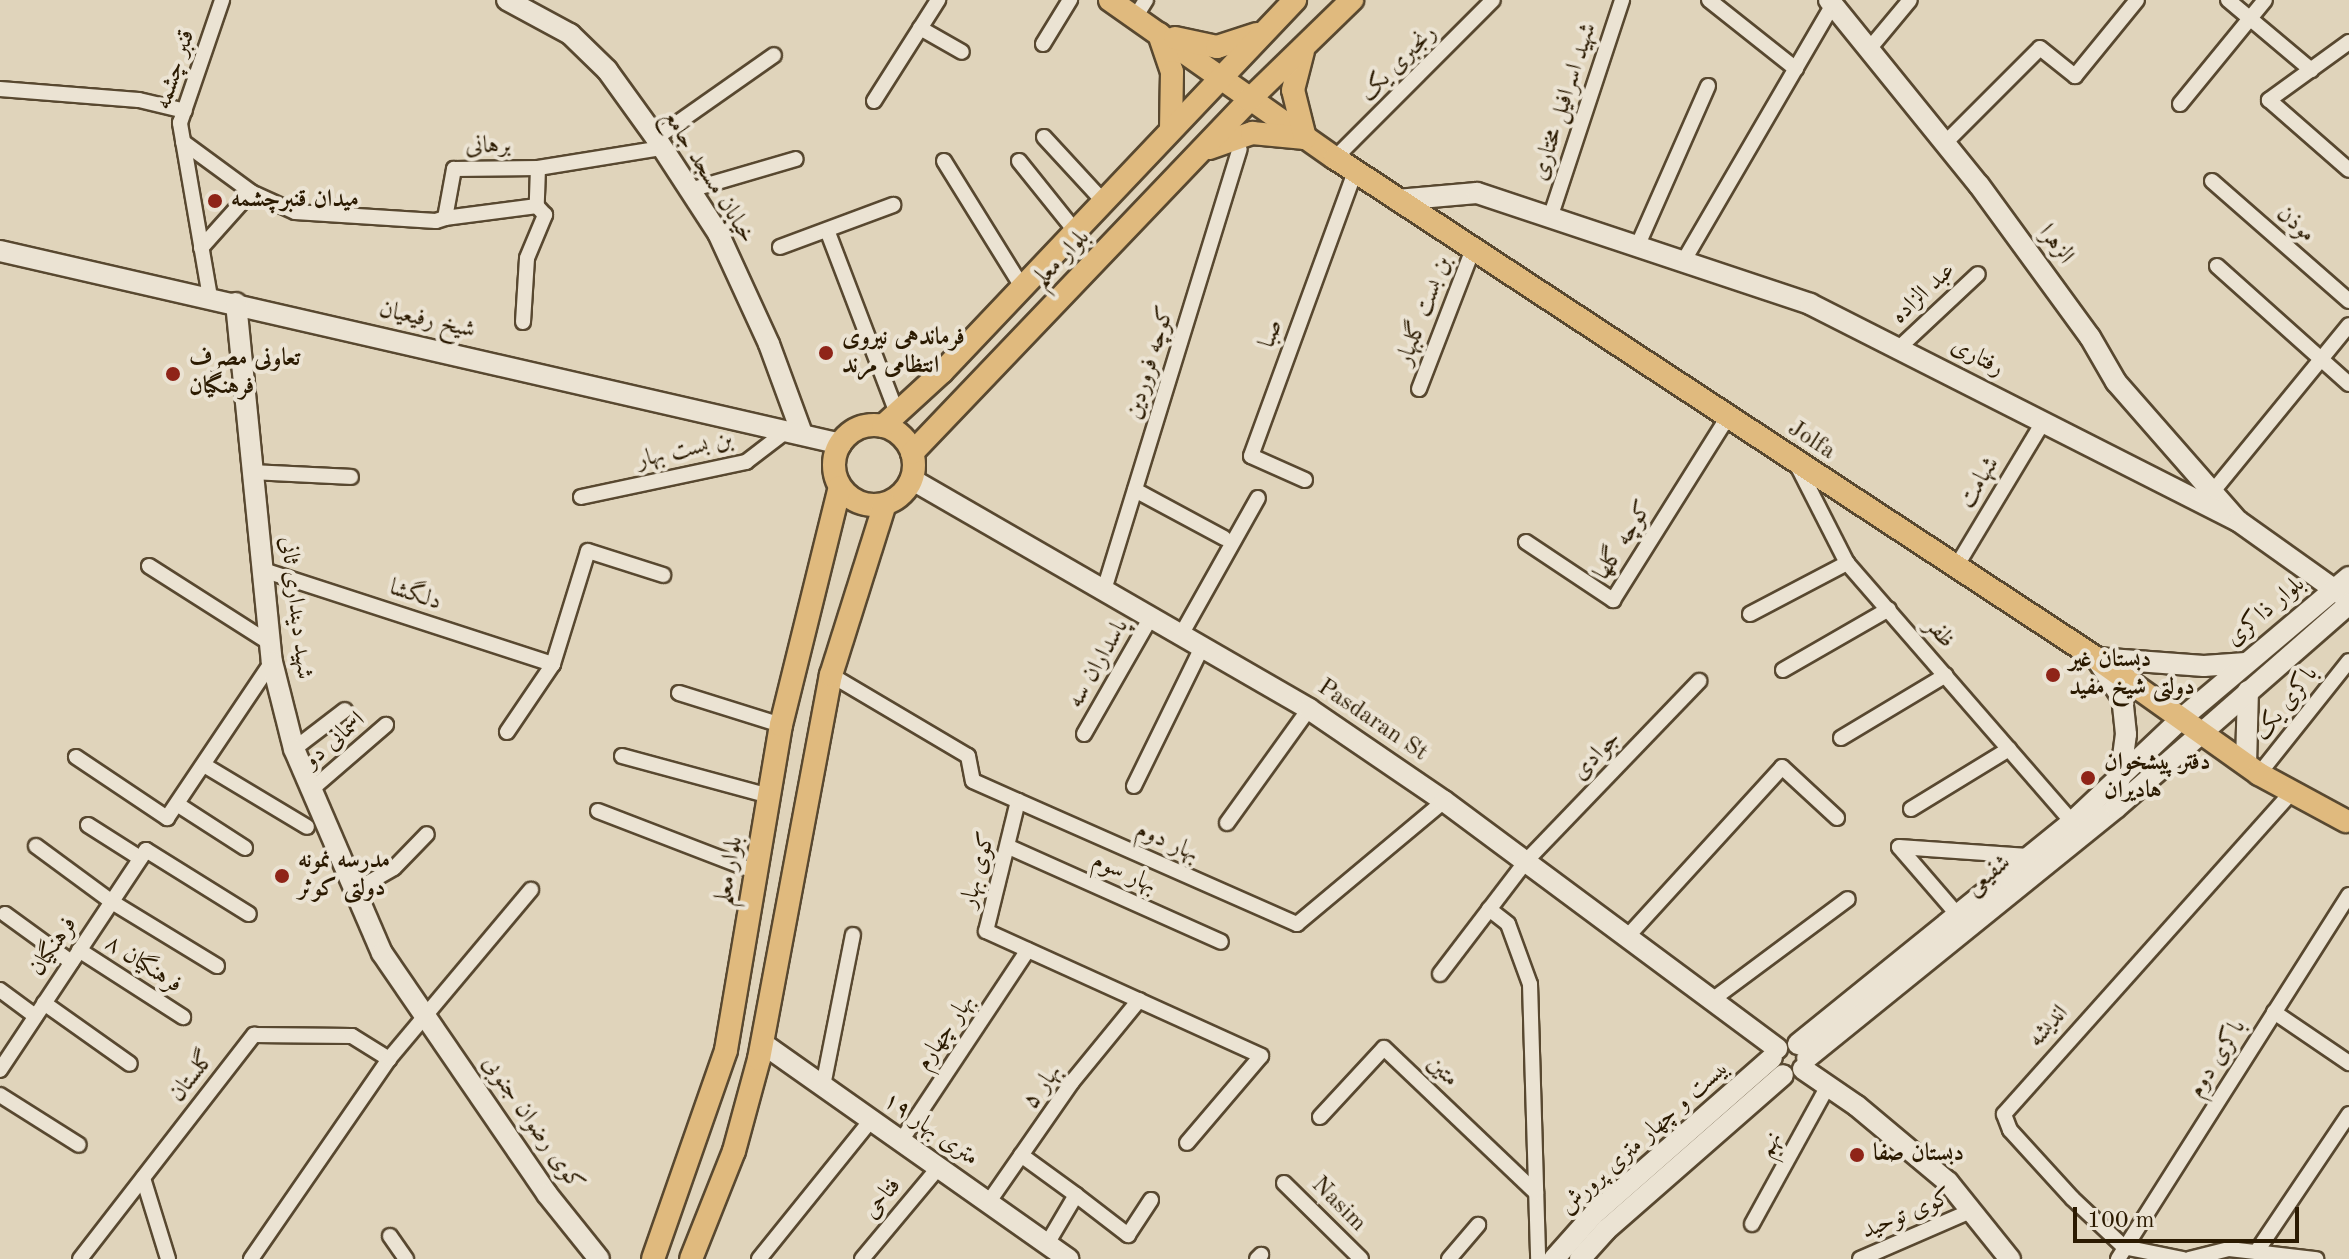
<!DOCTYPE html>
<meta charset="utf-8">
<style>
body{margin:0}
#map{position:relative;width:2349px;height:1259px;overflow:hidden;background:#e0d4bb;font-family:"Old Standard TT",Amiri,serif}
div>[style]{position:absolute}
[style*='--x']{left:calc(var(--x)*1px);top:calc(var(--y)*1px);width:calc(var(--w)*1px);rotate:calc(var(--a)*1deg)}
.roads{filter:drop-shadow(2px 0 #584830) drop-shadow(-2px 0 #584830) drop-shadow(0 2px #584830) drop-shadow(0 -2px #584830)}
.street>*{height:14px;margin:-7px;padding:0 7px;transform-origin:7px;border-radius:7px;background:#ebe3d3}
.secondary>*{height:20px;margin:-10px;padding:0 10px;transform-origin:10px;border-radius:10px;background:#ebe3d3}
.primary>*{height:22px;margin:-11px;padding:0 11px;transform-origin:11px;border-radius:11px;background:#e0ba7e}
.primary>.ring{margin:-11px;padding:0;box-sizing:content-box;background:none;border:22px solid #e0ba7e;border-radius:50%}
.dots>*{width:22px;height:22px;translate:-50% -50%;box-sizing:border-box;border:4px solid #ebe3d3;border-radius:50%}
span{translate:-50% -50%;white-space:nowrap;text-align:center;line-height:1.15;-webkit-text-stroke:8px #ebe3d3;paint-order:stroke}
.street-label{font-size:24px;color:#2b1a01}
.poi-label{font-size:24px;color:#2b1a01;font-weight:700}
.left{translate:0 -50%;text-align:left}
.scale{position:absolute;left:2073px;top:1207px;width:226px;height:36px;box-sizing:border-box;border:4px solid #2b1a01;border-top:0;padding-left:10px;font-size:24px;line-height:28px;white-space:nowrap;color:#2b1a01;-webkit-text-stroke:6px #ebe3d3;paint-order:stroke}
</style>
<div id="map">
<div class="roads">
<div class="street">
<div style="--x:1709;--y:0;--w:111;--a:38.4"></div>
<div style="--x:2228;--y:0;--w:109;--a:40.1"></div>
<div style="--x:1136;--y:16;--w:19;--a:-58"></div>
<div style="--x:920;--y:28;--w:48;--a:29.7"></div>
<div style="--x:2349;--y:42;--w:99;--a:144.1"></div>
<div style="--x:2269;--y:100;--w:106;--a:41.2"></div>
<div style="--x:1043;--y:44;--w:52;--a:-58.5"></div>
<div style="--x:1870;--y:48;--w:62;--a:-50.2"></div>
<div style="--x:0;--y:89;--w:139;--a:4.5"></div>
<div style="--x:139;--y:100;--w:47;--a:13.4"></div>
<div style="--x:874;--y:101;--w:120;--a:-57.6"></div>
<div style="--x:2180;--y:104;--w:134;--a:-50.7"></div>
<div style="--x:1044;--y:137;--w:87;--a:47.3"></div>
<div style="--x:656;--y:138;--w:144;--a:-35.1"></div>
<div style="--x:183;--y:142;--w:84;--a:36.3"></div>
<div style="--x:251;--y:192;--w:48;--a:24.4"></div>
<div style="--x:295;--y:212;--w:141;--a:3.7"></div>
<div style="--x:436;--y:221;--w:9;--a:-18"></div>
<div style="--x:445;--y:218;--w:50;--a:-79.6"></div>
<div style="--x:454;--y:169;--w:84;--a:-0.7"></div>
<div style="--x:538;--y:168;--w:38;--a:92"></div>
<div style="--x:537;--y:206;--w:93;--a:172.6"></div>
<div style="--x:1945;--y:143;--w:134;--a:-45"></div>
<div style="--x:2040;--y:48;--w:45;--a:38.7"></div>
<div style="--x:2075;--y:76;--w:98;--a:-50.8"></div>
<div style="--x:1335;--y:158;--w:223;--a:-45"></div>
<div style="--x:944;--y:161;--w:148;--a:58.2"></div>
<div style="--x:1019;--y:161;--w:90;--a:51.3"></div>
<div style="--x:538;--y:168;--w:126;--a:-9.2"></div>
<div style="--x:2212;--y:181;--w:182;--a:41.2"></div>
<div style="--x:690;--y:190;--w:110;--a:-16.3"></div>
<div style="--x:1550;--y:218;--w:230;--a:-71.7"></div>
<div style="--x:827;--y:230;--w:196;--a:69.1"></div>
<div style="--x:780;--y:247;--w:121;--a:-20.4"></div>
<div style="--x:1637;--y:247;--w:176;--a:-66.2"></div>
<div style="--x:201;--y:248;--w:75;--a:-48.2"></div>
<div style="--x:1683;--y:262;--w:298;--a:-59.8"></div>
<div style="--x:2217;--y:266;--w:177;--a:41.8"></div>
<div style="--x:210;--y:297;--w:177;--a:-99.8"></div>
<div style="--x:180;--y:123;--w:130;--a:-71.1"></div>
<div style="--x:523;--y:322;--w:64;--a:-86.4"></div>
<div style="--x:527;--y:258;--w:47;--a:-67.3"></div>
<div style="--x:545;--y:215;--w:12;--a:-132"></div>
<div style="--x:1901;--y:346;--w:105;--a:-43.1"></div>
<div style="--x:1419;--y:389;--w:150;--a:-68.9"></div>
<div style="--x:1796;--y:463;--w:112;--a:63"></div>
<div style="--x:1847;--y:563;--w:343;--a:49"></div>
<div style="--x:253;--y:472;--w:98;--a:2.9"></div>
<div style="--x:1305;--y:480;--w:59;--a:-156"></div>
<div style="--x:1251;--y:456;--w:302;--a:-69.9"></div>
<div style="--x:1135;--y:490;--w:101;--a:28.3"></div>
<div style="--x:2214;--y:490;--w:213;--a:-50.7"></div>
<div style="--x:581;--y:497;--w:169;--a:-12"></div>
<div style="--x:746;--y:462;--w:54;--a:-37.5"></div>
<div style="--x:1526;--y:542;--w:105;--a:33.7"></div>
<div style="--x:1613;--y:600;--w:216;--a:-57.9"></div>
<div style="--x:149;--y:566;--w:143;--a:32.5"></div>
<div style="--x:1956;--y:567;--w:169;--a:-59"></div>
<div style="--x:263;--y:570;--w:305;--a:18"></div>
<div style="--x:1104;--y:590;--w:461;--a:-72.9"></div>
<div style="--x:1750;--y:614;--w:110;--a:-27.7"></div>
<div style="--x:1181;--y:635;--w:157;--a:-60.7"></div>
<div style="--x:1783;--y:670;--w:122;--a:-29.9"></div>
<div style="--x:831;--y:675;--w:159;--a:30.6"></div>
<div style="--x:968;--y:756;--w:25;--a:79"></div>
<div style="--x:973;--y:781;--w:49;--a:24"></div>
<div style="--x:1018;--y:801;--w:134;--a:103.8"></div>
<div style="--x:986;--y:931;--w:302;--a:24.4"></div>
<div style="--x:1261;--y:1056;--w:114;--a:130.4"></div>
<div style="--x:679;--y:693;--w:107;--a:17.4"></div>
<div style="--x:507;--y:732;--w:82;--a:-55.9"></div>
<div style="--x:553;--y:664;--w:118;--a:-72.8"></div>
<div style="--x:588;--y:551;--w:79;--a:17.7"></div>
<div style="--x:1084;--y:734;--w:135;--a:-60.2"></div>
<div style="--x:1841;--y:738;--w:122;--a:-31"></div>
<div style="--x:294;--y:749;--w:64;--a:-37.4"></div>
<div style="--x:622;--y:756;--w:152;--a:15.2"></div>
<div style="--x:76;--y:757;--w:110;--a:33.8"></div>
<div style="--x:167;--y:818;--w:188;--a:-56.1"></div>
<div style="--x:204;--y:765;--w:120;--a:31"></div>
<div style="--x:2259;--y:774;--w:144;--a:-51.5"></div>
<div style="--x:1134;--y:786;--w:155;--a:-63.9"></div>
<div style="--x:312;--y:789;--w:98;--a:-40.9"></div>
<div style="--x:1018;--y:801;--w:305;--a:23.8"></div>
<div style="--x:1297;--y:924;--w:192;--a:-39.9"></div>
<div style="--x:177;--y:804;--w:81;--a:32.9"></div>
<div style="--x:1911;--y:809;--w:115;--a:-31.5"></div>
<div style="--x:598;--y:811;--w:169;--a:21.1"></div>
<div style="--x:1227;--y:823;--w:140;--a:-54.3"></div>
<div style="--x:88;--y:825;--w:62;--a:32.4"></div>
<div style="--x:36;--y:846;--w:94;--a:36.4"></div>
<div style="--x:112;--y:902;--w:123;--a:31.4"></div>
<div style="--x:1009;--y:847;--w:232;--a:24.1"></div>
<div style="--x:352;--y:892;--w:48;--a:-29.7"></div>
<div style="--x:394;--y:868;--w:47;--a:-45.9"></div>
<div style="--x:1489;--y:909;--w:24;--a:38"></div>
<div style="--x:1508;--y:924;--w:64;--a:69.9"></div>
<div style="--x:1530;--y:984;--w:275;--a:88.3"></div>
<div style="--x:1956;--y:913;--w:87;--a:-130.8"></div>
<div style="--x:1899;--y:847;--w:129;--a:4"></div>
<div style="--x:5;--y:914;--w:82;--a:36"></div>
<div style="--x:1627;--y:937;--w:230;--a:-47.6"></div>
<div style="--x:1782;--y:767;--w:75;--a:42.8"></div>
<div style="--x:79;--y:950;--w:124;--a:32.8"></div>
<div style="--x:1440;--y:974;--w:142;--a:-52.7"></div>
<div style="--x:1526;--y:861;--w:250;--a:-46.1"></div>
<div style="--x:0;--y:990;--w:44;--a:36.6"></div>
<div style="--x:1712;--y:1000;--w:169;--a:-36.6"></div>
<div style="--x:44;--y:1003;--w:105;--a:35.3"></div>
<div style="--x:2274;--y:1012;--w:91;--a:34.2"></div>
<div style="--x:0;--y:1070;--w:264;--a:-56.4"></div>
<div style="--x:146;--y:850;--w:121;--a:31.9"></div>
<div style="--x:823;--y:1086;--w:154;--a:-78.8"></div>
<div style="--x:0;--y:1095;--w:93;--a:32.3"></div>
<div style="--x:1320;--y:1117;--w:94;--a:-47.2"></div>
<div style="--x:1384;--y:1048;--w:210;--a:43.6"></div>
<div style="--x:901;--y:1141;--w:229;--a:-56.4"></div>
<div style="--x:1021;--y:1155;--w:68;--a:36"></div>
<div style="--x:143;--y:1178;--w:85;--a:72.8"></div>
<div style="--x:1284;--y:1183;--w:108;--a:44.6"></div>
<div style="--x:988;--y:1203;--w:147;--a:-55.2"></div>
<div style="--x:1072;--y:1082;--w:106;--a:-50.7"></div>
<div style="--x:1752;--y:1224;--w:158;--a:-61.2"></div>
<div style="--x:390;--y:1236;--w:28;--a:55"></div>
<div style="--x:1047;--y:1244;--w:57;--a:-59.4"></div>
<div style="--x:1076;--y:1195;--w:66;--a:37.6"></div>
<div style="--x:1128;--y:1235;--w:42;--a:-56.7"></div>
<div style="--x:2257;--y:1251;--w:165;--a:-56.1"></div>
<div style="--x:80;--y:1259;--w:284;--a:-52.2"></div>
<div style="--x:254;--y:1035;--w:98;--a:0.6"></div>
<div style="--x:352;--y:1036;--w:44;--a:31.9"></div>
<div style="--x:251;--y:1259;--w:243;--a:-55.4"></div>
<div style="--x:389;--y:1059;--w:221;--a:-50"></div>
<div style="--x:759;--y:1259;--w:179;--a:-51.1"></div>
<div style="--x:862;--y:1259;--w:119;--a:-50.1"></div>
<div style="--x:1257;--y:1259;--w:6;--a:-45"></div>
<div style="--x:1449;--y:1259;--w:45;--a:-49.5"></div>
<div style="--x:1860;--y:1259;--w:121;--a:-23.4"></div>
<div style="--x:2118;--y:1259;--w:431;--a:-57.6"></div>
<div style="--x:2183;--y:1259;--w:60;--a:-168.5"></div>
<div style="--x:2124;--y:1247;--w:71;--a:-136.7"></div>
<div style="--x:2072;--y:1198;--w:92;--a:-132.4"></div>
<div style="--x:2010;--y:1130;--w:17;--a:-111"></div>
<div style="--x:2004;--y:1114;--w:431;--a:-48.2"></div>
<div style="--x:2189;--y:1259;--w:41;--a:-14"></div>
<div style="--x:2229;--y:1249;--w:88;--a:6.6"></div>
</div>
<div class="secondary">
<div style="--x:507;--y:0;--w:72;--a:28.4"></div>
<div style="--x:570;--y:34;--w:52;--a:44.2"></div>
<div style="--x:607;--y:70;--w:84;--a:54.2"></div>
<div style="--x:656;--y:138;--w:113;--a:56.9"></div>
<div style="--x:718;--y:233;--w:122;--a:65.3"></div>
<div style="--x:769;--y:344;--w:93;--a:69.8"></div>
<div style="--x:1829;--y:0;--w:238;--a:51"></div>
<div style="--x:1979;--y:185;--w:188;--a:53.9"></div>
<div style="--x:2090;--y:337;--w:52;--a:60"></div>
<div style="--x:2116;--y:382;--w:181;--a:48.8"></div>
<div style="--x:1397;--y:200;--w:80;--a:-5"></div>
<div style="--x:1477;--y:193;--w:351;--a:18.4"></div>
<div style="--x:1810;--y:304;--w:480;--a:26.9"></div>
<div style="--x:2238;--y:521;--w:136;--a:35.4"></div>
<div style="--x:0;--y:251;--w:863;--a:12.92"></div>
<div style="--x:236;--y:303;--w:361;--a:84.3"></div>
<div style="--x:272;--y:662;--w:90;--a:75.8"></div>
<div style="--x:294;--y:749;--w:222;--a:66.7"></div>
<div style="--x:382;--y:953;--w:292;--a:55.6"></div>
<div style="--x:547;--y:1194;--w:83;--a:51.3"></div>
<div style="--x:911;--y:479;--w:460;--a:30"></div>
<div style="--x:1309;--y:709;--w:163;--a:34.3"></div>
<div style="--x:1444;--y:801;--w:415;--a:36.6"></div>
<div style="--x:2246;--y:765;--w:74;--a:-88.5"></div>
<div style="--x:2120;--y:779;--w:45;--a:-82.4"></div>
<div style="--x:2126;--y:734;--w:36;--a:-96"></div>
<div style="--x:2122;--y:698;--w:48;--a:-123"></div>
<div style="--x:2096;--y:658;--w:108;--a:4.2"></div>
<div style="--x:2204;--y:666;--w:42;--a:-4.1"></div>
<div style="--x:762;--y:1043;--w:375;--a:35.2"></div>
<div style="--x:1798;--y:1044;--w:353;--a:-39"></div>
<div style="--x:2072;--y:822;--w:150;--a:-43.4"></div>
<div style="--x:2181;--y:719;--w:220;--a:-40.2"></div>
<div style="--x:1807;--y:1058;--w:397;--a:-39"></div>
<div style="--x:2116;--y:808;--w:310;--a:-41.2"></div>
<div style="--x:1803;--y:1069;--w:65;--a:34.4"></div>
<div style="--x:1857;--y:1106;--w:119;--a:39.9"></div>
<div style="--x:1948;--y:1182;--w:99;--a:51.2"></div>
<div style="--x:1554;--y:1259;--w:59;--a:-48.4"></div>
<div style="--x:1593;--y:1215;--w:238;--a:-41.3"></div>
<div style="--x:1580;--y:1259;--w:39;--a:-48"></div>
<div style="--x:1606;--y:1230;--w:235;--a:-41.2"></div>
</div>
<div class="primary">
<div style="--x:1110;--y:0;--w:275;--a:35.1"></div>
<div style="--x:1335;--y:158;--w:911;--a:33.31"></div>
<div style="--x:2096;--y:658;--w:200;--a:35.4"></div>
<div style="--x:2259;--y:774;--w:99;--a:28.4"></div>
<div style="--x:1159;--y:34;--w:40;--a:71.1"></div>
<div style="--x:1172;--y:72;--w:57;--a:91"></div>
<div style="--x:1175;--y:38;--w:43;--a:12.1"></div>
<div style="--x:1217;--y:47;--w:42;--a:-18"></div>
<div style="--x:1209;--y:148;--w:46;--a:-19.2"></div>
<div style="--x:1252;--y:133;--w:53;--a:5.4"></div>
<div style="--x:1305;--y:138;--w:49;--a:-104"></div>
<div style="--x:1293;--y:90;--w:40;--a:-75.6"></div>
<div class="ring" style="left:834px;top:425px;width:58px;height:58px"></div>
<div style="--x:883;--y:426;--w:80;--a:-42.5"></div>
<div style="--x:942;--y:372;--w:513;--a:-46.5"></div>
<div style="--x:912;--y:453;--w:488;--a:-46.3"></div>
<div style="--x:1249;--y:100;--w:144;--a:-44.2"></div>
<div style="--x:653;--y:1259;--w:221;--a:-70.7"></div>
<div style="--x:726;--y:1050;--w:330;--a:-80.4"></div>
<div style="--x:781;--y:725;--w:245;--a:-76.1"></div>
<div style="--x:691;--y:1259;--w:116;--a:-68.3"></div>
<div style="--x:734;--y:1151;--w:95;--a:-74.8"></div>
<div style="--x:759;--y:1059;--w:391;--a:-79.4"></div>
<div style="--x:831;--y:675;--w:179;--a:-72.5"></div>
</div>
</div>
<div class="dots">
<div style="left:215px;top:201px;background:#8f2418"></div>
<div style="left:826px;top:353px;background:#8f2418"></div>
<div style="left:173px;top:374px;background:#8f2418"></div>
<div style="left:2053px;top:675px;background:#8f2418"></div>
<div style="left:2088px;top:778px;background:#8f2418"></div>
<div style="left:282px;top:876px;background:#8f2418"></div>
<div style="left:1857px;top:1155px;background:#8f2418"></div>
</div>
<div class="street-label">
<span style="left:1399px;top:64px;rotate:-45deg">رنجبری یک</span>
<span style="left:176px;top:70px;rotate:-72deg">قنبر چشمه</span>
<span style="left:1565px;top:102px;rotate:-72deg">شهید اسرافیل مختاری</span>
<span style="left:488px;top:147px;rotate:-1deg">برهانی</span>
<span style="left:708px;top:177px;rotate:58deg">خیابان مسجد جامع</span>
<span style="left:2295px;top:225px;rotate:41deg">موذن</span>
<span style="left:2055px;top:245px;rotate:54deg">الزهرا</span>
<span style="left:1062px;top:259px;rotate:-46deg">بلوار معلم</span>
<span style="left:1924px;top:294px;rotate:-43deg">عبد الزاده</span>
<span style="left:1425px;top:311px;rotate:-69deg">بن بست گلبهار</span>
<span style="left:427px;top:321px;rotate:13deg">شیخ رفیعیان</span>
<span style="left:1272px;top:334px;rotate:-70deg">صبا</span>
<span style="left:1977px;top:358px;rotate:28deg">رفتاری</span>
<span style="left:1151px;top:363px;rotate:-73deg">کوچه فروردین</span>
<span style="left:1811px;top:441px;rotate:33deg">Jolfa</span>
<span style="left:685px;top:451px;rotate:-13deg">بن بست بهار</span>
<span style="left:1980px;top:483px;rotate:-59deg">شهامت</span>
<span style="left:1624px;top:541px;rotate:-58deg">کوچه گلها</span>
<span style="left:415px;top:596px;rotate:18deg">دلگشا</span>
<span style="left:295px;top:608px;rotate:83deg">شهید دینداری ثانی</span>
<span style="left:2266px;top:612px;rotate:-40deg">بلوار ذاکری</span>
<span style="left:1939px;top:634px;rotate:49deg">ظفر</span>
<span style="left:1099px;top:664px;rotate:-60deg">پاسداران سه</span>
<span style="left:2287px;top:704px;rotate:-52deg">باکری یک</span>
<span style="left:1372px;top:721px;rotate:34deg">Pasdaran St</span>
<span style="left:335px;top:741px;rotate:-41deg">اسمانی دو</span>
<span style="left:1597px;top:756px;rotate:-46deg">جوادی</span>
<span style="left:1167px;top:843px;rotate:24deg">بهار دوم</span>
<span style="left:979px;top:870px;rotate:-75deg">کوی بهار</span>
<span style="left:730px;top:871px;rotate:-80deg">بلوار معلم</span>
<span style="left:1124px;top:874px;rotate:24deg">بهار سوم</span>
<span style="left:1989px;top:876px;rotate:-39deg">شفیعی</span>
<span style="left:54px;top:947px;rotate:-56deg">فرهنگیان</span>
<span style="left:143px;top:965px;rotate:33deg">فرهنگیان ۸</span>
<span style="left:2049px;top:1027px;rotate:-48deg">اندیشه</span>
<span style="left:946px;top:1033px;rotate:-56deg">بهار چهارم</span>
<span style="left:2218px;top:1059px;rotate:-58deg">باکری دوم</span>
<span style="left:1442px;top:1072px;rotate:44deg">متین</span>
<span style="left:193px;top:1077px;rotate:-52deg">گلستان</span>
<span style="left:1043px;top:1087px;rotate:-54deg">بهار ۵</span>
<span style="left:532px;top:1124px;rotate:55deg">کوی رضوان جنوبی</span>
<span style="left:930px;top:1130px;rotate:35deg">۱۹ متری بهار</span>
<span style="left:1645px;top:1138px;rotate:-42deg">بیست و چهار متری پرورش</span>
<span style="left:1771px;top:1145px;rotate:-61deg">نهم</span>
<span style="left:883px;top:1199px;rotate:-50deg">فتاحی</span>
<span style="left:1338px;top:1205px;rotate:45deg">Nasim</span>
<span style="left:1907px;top:1215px;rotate:-23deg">کوی توحید</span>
</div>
<div class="poi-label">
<span class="left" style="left:231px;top:201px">میدان قنبرچشمه</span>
<span class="left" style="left:842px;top:353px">فرماندهی نیروی<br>انتظامی مرند</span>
<span class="left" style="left:189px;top:374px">تعاونی مصرف<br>فرهنگیان</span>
<span class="left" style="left:2069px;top:675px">دبستان غیر<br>دولتی شیخ مفید</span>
<span class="left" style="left:2104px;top:778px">دفتر پیشخوان<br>هادیران</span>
<span class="left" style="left:298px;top:876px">مدرسه نمونه<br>دولتی کوثر</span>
<span class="left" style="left:1873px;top:1155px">دبستان صفا</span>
</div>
<div class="scale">100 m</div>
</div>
